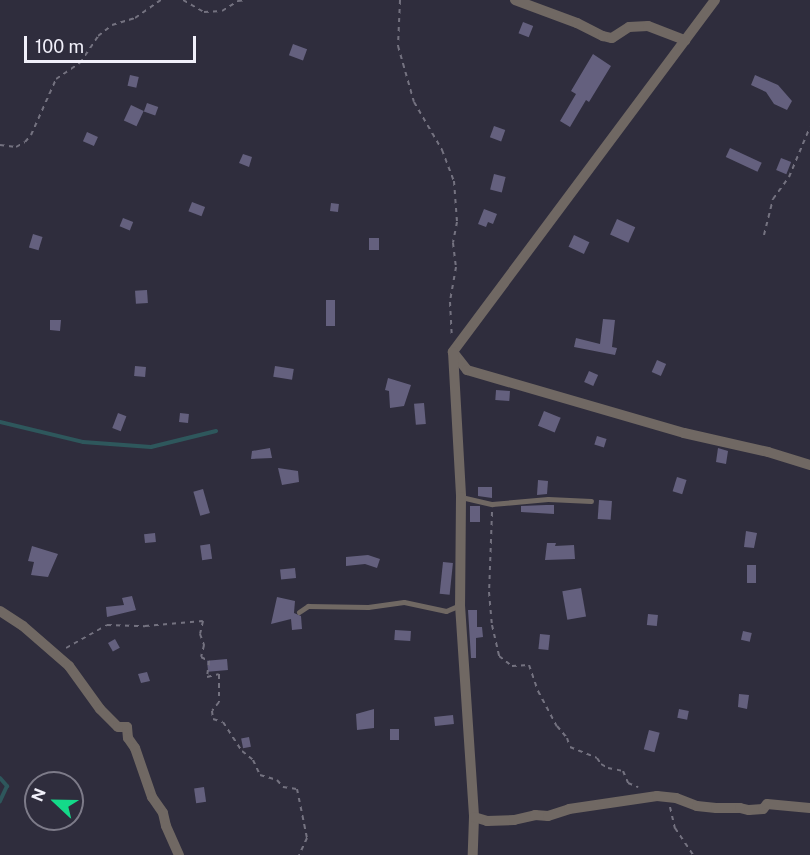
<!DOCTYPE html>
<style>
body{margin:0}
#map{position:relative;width:810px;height:855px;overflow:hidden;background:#2f2d3d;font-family:"Public Sans",sans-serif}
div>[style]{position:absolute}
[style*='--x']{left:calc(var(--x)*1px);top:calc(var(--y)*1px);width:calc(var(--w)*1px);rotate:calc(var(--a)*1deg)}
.stream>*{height:4px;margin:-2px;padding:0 2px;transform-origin:2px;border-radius:2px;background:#2e575c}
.building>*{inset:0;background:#64607e;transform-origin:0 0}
.path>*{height:2px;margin-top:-1px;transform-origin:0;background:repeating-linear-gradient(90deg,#747280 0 4.5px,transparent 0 9px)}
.service>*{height:5px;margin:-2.5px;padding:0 2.5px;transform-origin:2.5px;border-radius:2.5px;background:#706863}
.minor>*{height:10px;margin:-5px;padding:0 5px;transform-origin:5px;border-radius:5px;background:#706863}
span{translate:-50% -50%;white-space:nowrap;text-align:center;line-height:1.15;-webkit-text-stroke:5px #2f2d3d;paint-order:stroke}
.north{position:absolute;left:24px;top:771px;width:60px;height:60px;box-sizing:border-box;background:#2f2d3d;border:2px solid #7d7b89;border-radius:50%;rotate:292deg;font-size:16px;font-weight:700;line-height:24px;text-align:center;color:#f1f0fa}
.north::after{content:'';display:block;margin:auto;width:21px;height:27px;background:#14d989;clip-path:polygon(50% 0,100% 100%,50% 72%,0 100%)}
.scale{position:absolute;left:24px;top:36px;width:172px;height:27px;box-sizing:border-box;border:3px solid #f1f0fa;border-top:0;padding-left:8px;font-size:18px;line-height:21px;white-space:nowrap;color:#f1f0fa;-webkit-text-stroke:4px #2f2d3d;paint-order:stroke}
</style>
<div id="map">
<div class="stream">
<div style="--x:0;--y:422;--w:85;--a:13.5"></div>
<div style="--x:83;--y:442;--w:68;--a:4.2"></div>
<div style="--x:151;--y:447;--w:67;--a:-13.8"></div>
<div style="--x:0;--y:778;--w:11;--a:49"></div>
<div style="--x:7;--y:786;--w:17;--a:115"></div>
</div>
<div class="building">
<div style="left:523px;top:22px;width:11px;height:12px;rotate:22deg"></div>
<div style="left:293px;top:44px;width:15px;height:12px;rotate:20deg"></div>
<div style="clip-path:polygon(593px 54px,611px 66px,589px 102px,586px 100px,570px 127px,560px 121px,576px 94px,571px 91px)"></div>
<div style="left:130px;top:75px;width:9px;height:11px;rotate:13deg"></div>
<div style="clip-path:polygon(755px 75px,778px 85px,792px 101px,787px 110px,774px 104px,766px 92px,751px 85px)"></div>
<div style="left:147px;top:103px;width:12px;height:9px;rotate:20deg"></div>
<div style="left:131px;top:105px;width:14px;height:17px;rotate:25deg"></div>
<div style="left:494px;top:126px;width:12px;height:12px;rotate:20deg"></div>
<div style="left:87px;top:132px;width:12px;height:10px;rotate:24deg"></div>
<div style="left:730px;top:148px;width:35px;height:10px;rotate:25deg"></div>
<div style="clip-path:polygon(243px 154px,252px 157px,249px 167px,239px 163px)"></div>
<div style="left:781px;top:158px;width:11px;height:13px;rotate:22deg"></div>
<div style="left:494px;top:174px;width:12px;height:16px;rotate:14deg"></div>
<div style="left:192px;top:202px;width:14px;height:10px;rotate:21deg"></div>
<div style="left:331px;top:203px;width:8px;height:8px;rotate:7deg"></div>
<div style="clip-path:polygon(484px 209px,497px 214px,493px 224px,488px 222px,486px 227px,478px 224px)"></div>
<div style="left:123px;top:218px;width:11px;height:9px;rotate:22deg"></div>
<div style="left:617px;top:219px;width:20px;height:17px;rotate:24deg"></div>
<div style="left:33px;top:234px;width:10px;height:14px;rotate:17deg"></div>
<div style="left:574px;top:235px;width:17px;height:13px;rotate:25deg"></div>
<div style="left:379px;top:238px;width:12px;height:10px;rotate:90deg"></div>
<div style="left:147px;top:290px;width:13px;height:12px;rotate:86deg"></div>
<div style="left:326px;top:300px;width:9px;height:26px"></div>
<div style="clip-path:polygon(603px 319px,615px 320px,612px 347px,617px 348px,615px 355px,574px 347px,576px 338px,600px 344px)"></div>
<div style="clip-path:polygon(50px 320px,61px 320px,60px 331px,50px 330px)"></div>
<div style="left:657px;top:360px;width:10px;height:13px;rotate:24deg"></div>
<div style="left:135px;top:366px;width:11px;height:10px;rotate:5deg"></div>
<div style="left:275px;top:366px;width:19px;height:11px;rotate:9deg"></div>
<div style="left:589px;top:371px;width:10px;height:12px;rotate:24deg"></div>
<div style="clip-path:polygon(388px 378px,411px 385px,404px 406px,390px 408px,389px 391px,385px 390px)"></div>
<div style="left:496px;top:390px;width:14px;height:10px;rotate:4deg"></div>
<div style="left:424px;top:403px;width:21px;height:10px;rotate:85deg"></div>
<div style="left:544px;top:411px;width:18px;height:16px;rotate:22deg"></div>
<div style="left:118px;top:413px;width:9px;height:16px;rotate:21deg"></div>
<div style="left:180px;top:413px;width:9px;height:9px;rotate:6deg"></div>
<div style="left:597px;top:436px;width:10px;height:9px;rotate:17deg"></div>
<div style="clip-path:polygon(270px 448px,272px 458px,251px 459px,252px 451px)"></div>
<div style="clip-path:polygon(718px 448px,728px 451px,726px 464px,716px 462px)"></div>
<div style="clip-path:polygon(278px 468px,298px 471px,299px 482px,282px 485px)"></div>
<div style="left:677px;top:477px;width:10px;height:15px;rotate:17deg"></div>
<div style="clip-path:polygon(538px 480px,548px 481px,547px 494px,537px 495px)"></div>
<div style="clip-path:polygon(478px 487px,492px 487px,492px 498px,478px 496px)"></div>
<div style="left:203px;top:489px;width:25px;height:10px;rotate:74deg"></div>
<div style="left:599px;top:500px;width:13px;height:19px;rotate:4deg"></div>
<div style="clip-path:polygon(546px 505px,554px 505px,554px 514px,521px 512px,521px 506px)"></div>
<div style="left:470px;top:506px;width:10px;height:16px"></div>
<div style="clip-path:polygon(746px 531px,757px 533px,754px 548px,744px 547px)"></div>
<div style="left:155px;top:533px;width:9px;height:11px;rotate:84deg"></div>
<div style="clip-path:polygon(547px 543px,556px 543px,555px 546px,574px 545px,575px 559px,545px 560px)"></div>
<div style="left:210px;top:544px;width:15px;height:10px;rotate:82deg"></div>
<div style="clip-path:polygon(32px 546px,58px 554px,48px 577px,31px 575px,34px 562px,28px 561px)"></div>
<div style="clip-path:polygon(368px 555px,380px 559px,377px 568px,365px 564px,346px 566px,346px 557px)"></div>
<div style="left:443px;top:562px;width:10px;height:32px;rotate:6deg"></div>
<div style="left:747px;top:565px;width:9px;height:18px"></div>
<div style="left:295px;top:568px;width:10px;height:15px;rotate:84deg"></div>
<div style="left:581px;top:588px;width:29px;height:19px;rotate:80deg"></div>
<div style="clip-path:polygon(132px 596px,136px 610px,107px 617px,106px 607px,124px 605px,122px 598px)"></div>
<div style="clip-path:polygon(277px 597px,295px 601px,294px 613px,301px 616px,302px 629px,292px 630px,291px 619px,271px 624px)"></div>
<div style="clip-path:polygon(468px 610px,477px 610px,477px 627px,482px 627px,483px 637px,476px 638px,476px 658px,471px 658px)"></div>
<div style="left:648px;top:614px;width:10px;height:11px;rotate:6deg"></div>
<div style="left:395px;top:630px;width:16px;height:10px;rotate:4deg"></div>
<div style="left:743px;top:631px;width:9px;height:9px;rotate:13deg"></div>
<div style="left:540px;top:634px;width:10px;height:15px;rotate:6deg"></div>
<div style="left:115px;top:639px;width:10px;height:8px;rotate:61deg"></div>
<div style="left:227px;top:659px;width:11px;height:20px;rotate:85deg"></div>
<div style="clip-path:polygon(147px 672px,150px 681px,141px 683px,138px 674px)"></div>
<div style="clip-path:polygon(739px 694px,749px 695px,747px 709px,738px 707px)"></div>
<div style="clip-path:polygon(374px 709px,374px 728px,357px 730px,356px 714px)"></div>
<div style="left:679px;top:709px;width:10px;height:9px;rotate:11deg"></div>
<div style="left:453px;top:715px;width:9px;height:19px;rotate:84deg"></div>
<div style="left:390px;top:729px;width:9px;height:11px"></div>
<div style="left:649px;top:730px;width:11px;height:20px;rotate:15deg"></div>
<div style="left:249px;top:737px;width:10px;height:8px;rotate:79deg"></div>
<div style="left:204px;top:787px;width:15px;height:10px;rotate:82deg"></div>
</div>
<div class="path">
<div style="--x:183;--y:0;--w:24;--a:30"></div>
<div style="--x:204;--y:12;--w:18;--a:-3"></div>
<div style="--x:222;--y:11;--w:19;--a:-32"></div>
<div style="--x:238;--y:1;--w:8;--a:-7"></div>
<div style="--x:400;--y:0;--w:46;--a:92.5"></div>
<div style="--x:398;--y:46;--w:58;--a:74.1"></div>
<div style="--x:414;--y:102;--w:56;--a:59.7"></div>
<div style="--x:442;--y:150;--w:33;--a:69"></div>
<div style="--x:454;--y:181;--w:41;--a:85.8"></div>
<div style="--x:457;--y:222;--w:21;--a:101"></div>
<div style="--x:453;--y:243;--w:24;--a:83"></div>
<div style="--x:456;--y:267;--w:36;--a:100"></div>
<div style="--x:450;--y:302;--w:33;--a:87"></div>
<div style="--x:0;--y:145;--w:16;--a:7"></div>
<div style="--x:16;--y:147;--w:10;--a:-29"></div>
<div style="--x:25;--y:142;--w:9;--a:-49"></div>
<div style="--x:31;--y:135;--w:61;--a:-65.9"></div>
<div style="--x:56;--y:79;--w:29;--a:-34"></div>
<div style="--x:80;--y:63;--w:32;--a:-56"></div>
<div style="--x:98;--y:36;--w:18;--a:-38"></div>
<div style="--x:112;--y:25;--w:24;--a:-17"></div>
<div style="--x:135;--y:18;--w:32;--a:-35"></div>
<div style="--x:764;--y:235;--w:37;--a:-76"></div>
<div style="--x:773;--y:199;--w:27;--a:-54"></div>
<div style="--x:789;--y:177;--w:54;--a:-67.2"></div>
<div style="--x:492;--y:512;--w:80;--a:92.1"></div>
<div style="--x:489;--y:592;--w:33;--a:85"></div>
<div style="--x:492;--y:625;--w:32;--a:77"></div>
<div style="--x:499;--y:656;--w:16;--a:38"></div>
<div style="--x:512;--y:666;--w:17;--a:-3"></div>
<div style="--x:529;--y:665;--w:28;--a:71"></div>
<div style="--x:538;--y:691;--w:40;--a:62"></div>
<div style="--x:557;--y:726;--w:16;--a:50"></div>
<div style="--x:567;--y:738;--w:9;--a:72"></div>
<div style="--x:570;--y:747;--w:29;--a:22"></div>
<div style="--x:597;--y:758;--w:7;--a:56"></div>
<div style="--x:601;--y:764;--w:8;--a:30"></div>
<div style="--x:608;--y:768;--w:15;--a:11"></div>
<div style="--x:623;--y:771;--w:13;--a:67"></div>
<div style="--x:628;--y:783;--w:11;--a:22"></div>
<div style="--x:66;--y:648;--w:47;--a:-29.3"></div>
<div style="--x:107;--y:625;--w:38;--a:2"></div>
<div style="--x:145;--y:626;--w:58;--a:-4.9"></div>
<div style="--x:203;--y:621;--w:13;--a:103"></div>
<div style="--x:200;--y:634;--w:12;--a:70"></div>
<div style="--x:204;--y:645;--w:12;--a:104"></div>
<div style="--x:201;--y:657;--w:9;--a:27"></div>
<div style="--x:209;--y:661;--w:16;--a:97"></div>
<div style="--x:207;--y:677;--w:12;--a:-14"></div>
<div style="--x:219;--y:674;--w:28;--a:90"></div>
<div style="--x:219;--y:702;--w:11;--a:128"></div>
<div style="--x:212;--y:711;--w:8;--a:83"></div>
<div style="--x:213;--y:719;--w:10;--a:17"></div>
<div style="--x:223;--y:722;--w:35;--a:57"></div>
<div style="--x:242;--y:751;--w:14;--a:39"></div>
<div style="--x:253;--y:760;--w:17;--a:65"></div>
<div style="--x:260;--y:775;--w:18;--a:16"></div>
<div style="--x:277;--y:780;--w:9;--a:49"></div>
<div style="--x:283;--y:787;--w:14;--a:8"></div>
<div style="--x:297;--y:789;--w:50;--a:78.5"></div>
<div style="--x:307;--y:838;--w:19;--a:115"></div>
<div style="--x:670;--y:807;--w:22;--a:77"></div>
<div style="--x:675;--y:828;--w:32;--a:56"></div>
</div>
<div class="service">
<div style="--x:461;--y:497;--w:32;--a:13"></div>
<div style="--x:492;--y:504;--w:56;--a:-5.1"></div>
<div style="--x:548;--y:499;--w:43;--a:2.7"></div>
<div style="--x:299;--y:612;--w:11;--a:-34"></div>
<div style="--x:308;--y:606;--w:60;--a:1"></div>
<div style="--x:368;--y:607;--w:36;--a:-8"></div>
<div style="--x:404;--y:602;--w:43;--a:12.1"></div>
<div style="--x:446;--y:611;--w:15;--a:-23"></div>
</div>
<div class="minor">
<div style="--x:515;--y:0;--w:66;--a:20.4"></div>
<div style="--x:577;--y:23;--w:29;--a:27"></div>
<div style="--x:603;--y:36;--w:9;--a:13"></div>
<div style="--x:612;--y:38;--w:20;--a:-33"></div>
<div style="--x:629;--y:27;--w:19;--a:-3"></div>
<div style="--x:648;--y:26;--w:40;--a:21"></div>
<div style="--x:715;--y:0;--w:439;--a:126.7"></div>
<div style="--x:453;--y:352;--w:23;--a:52"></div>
<div style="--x:467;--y:370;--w:226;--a:16.2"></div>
<div style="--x:684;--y:433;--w:86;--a:12.7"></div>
<div style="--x:768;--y:452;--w:44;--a:17.2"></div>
<div style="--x:453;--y:352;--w:145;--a:86.8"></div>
<div style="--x:461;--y:497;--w:108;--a:90.5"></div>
<div style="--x:460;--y:605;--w:212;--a:86.2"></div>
<div style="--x:474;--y:817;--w:38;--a:92"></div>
<div style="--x:0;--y:611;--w:27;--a:33"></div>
<div style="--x:23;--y:626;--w:61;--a:41"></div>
<div style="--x:69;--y:666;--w:53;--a:54.2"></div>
<div style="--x:100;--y:709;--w:25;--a:45"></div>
<div style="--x:118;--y:727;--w:9;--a:0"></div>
<div style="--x:127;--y:727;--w:11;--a:85"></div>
<div style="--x:128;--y:738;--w:12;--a:55"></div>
<div style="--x:135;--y:748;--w:52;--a:70.9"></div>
<div style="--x:152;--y:797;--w:19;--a:55"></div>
<div style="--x:163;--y:813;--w:13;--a:77"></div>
<div style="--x:166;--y:826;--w:32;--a:66"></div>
<div style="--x:474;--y:817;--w:14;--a:17"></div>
<div style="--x:487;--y:821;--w:27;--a:-2"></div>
<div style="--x:514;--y:820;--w:22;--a:-13"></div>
<div style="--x:535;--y:815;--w:13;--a:4"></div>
<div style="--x:548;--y:816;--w:22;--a:-18"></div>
<div style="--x:569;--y:809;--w:89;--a:-8.4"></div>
<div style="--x:657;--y:796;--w:19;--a:6"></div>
<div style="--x:676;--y:798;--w:22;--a:21"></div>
<div style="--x:697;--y:806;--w:19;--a:6"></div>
<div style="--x:716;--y:808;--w:24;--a:0"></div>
<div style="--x:740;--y:808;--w:9;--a:13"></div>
<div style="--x:749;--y:810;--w:14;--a:-4"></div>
<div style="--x:763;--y:809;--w:6;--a:-51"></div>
<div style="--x:767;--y:804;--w:43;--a:5.3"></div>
</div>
<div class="north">N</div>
<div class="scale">100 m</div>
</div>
